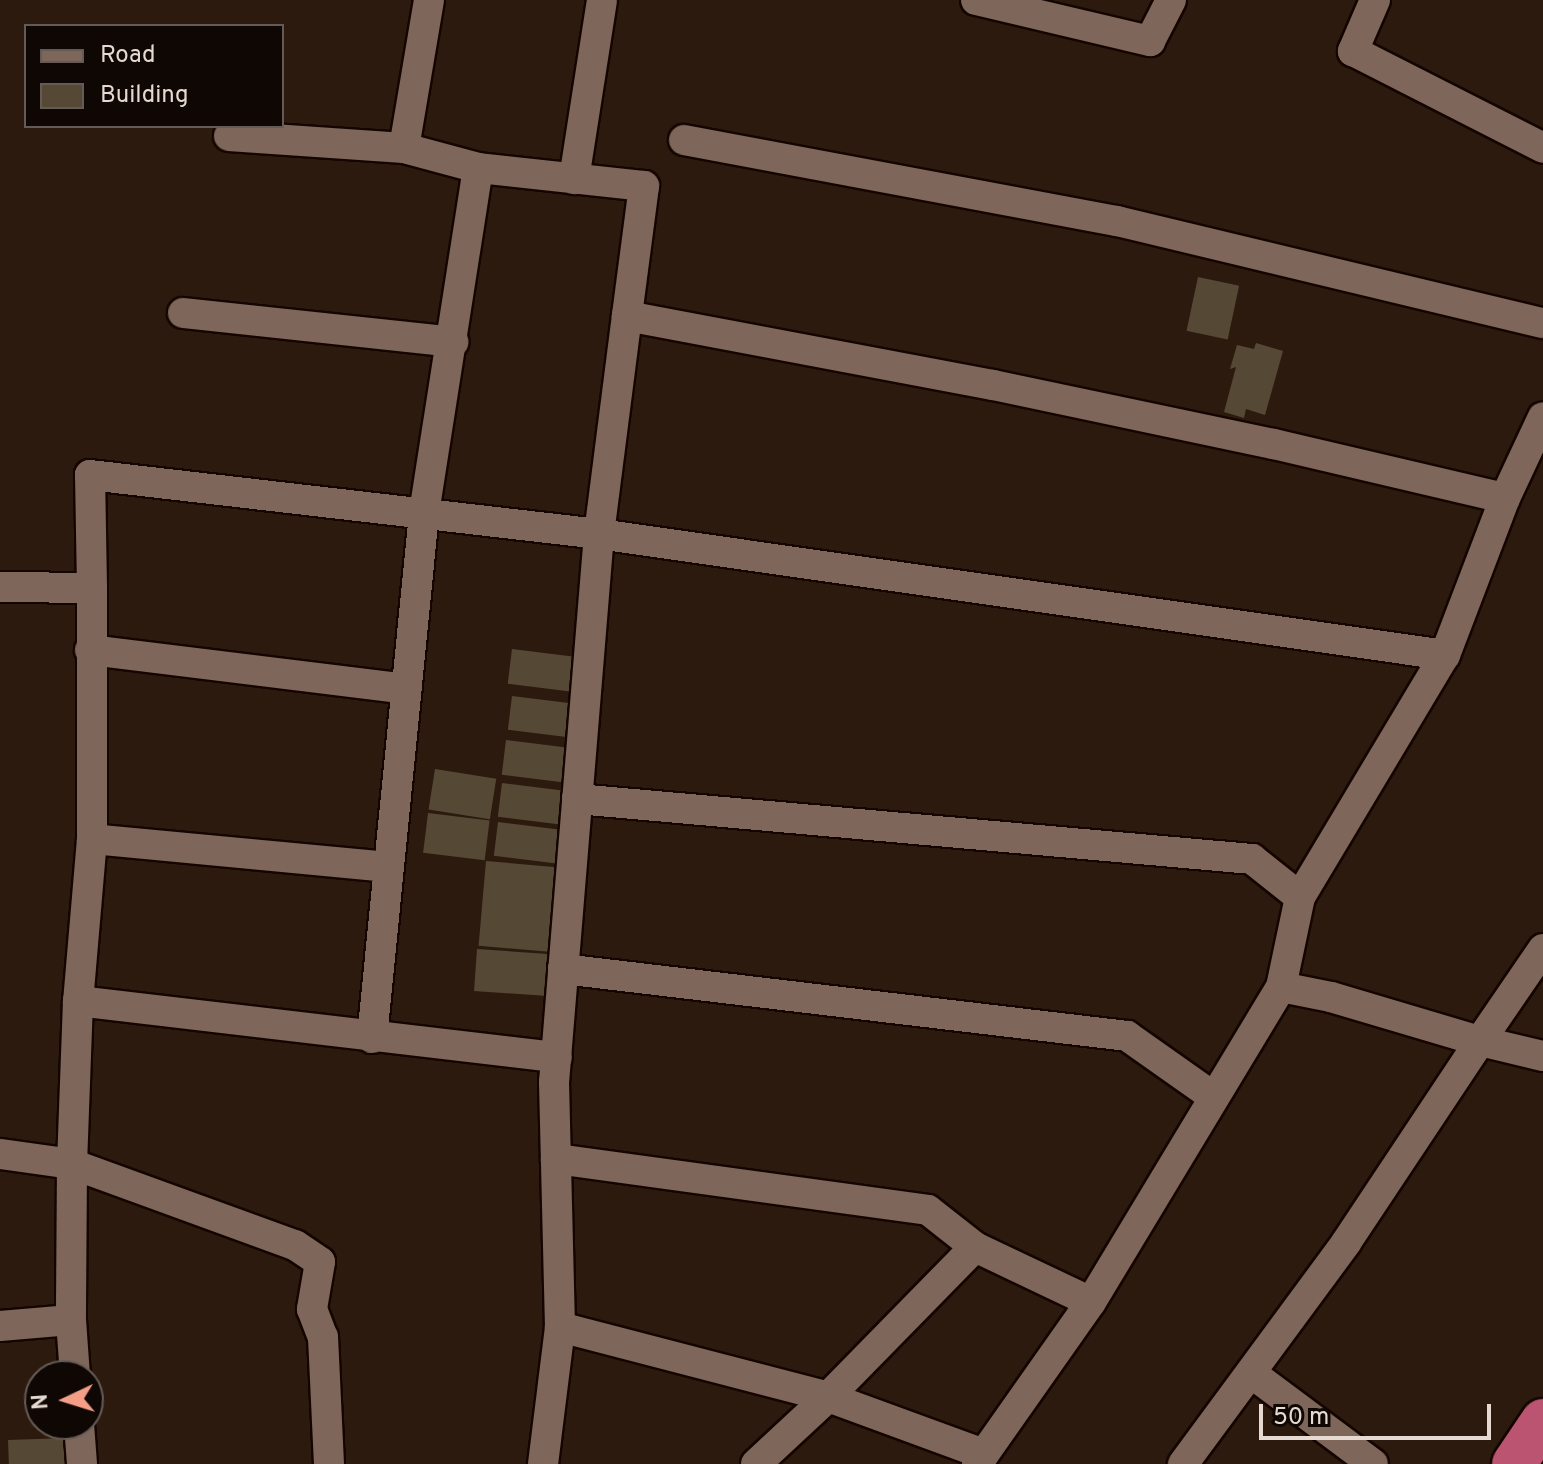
<!DOCTYPE html>
<style>
body{margin:0}
#map{position:relative;width:1543px;height:1464px;overflow:hidden;background:#2d1a0f;font-family:Overpass,sans-serif}
div>[style]{position:absolute}
[style*='--x']{left:calc(var(--x)*1px);top:calc(var(--y)*1px);width:calc(var(--w)*1px);rotate:calc(var(--a)*1deg)}
.building>*{inset:0;background:#554935;transform-origin:0 0}
.roads{filter:drop-shadow(2px 0 #140500) drop-shadow(-2px 0 #140500) drop-shadow(0 2px #140500) drop-shadow(0 -2px #140500)}
.minor>*{height:30px;margin:-15px;padding:0 15px;transform-origin:15px;border-radius:15px;background:#7e675a}
.trunk>*{height:44px;margin:-22px;padding:0 22px;transform-origin:22px;border-radius:22px;background:#bb5470}
span{translate:-50% -50%;white-space:nowrap;text-align:center;line-height:1.15;-webkit-text-stroke:8px #0f0704;paint-order:stroke}
.legend{position:absolute;left:24px;top:24px;width:260px;height:104px;box-sizing:border-box;background:#0f0704;border:2px solid #655b56;margin:0;padding:10px 14px;list-style:none;font-size:24px;color:#e6d9d1}
.legend li{display:flex;align-items:center;gap:16px;height:40px}
.legend b{width:40px;border:2px solid #655b56}
.north{position:absolute;left:24px;top:1360px;width:80px;height:80px;box-sizing:border-box;background:#0f0704;border:2px solid #655b56;border-radius:50%;rotate:266deg;font-size:22px;font-weight:700;line-height:32px;text-align:center;color:#e6d9d1}
.north::after{content:'';display:block;margin:auto;width:28px;height:36px;background:#f49e88;clip-path:polygon(50% 0,100% 100%,50% 72%,0 100%)}
.scale{position:absolute;left:1259px;top:1404px;width:232px;height:36px;box-sizing:border-box;border:4px solid #e6d9d1;border-top:0;padding-left:10px;font-size:24px;line-height:28px;white-space:nowrap;color:#e6d9d1;-webkit-text-stroke:6px #0f0704;paint-order:stroke}
</style>
<div id="map">
<div class="building">
<div style="left:1198px;top:277px;width:42px;height:55px;rotate:12deg"></div>
<div style="clip-path:polygon(1256px 343px,1283px 351px,1265px 415px,1246px 409px,1244px 418px,1224px 412px,1236px 367px,1230px 369px,1237px 345px,1254px 349px)"></div>
<div style="left:512px;top:649px;width:63px;height:35px;rotate:7deg"></div>
<div style="left:512px;top:696px;width:63px;height:34px;rotate:7deg"></div>
<div style="left:506px;top:740px;width:63px;height:35px;rotate:7deg"></div>
<div style="left:435px;top:769px;width:62px;height:41px;rotate:9deg"></div>
<div style="left:502px;top:783px;width:63px;height:34px;rotate:7deg"></div>
<div style="left:428px;top:813px;width:62px;height:40px;rotate:7deg"></div>
<div style="left:498px;top:822px;width:63px;height:34px;rotate:7deg"></div>
<div style="left:486px;top:861px;width:71px;height:85px;rotate:5deg"></div>
<div style="left:477px;top:949px;width:71px;height:42px;rotate:4deg"></div>
<div style="left:67px;top:1438px;width:26px;height:59px;rotate:88deg"></div>
</div>
<div class="roads">
<div class="minor">
<div style="--x:429;--y:0;--w:150;--a:99.6"></div>
<div style="--x:404;--y:148;--w:77;--a:15.1"></div>
<div style="--x:976;--y:0;--w:179;--a:13.3"></div>
<div style="--x:1150;--y:41;--w:46;--a:-62.9"></div>
<div style="--x:1375;--y:0;--w:56;--a:113.3"></div>
<div style="--x:1353;--y:51;--w:213;--a:27"></div>
<div style="--x:229;--y:136;--w:175;--a:3.9"></div>
<div style="--x:684;--y:140;--w:441;--a:10.6"></div>
<div style="--x:1117;--y:221;--w:438;--a:13.5"></div>
<div style="--x:574;--y:179;--w:181;--a:-81.1"></div>
<div style="--x:183;--y:313;--w:272;--a:6.1"></div>
<div style="--x:1505;--y:498;--w:89;--a:-64.9"></div>
<div style="--x:0;--y:587;--w:92;--a:0.6"></div>
<div style="--x:92;--y:588;--w:251;--a:90"></div>
<div style="--x:92;--y:839;--w:163;--a:94.9"></div>
<div style="--x:78;--y:1001;--w:163;--a:92.1"></div>
<div style="--x:72;--y:1164;--w:237;--a:20"></div>
<div style="--x:295;--y:1245;--w:30;--a:34"></div>
<div style="--x:320;--y:1262;--w:48;--a:99.7"></div>
<div style="--x:312;--y:1309;--w:30;--a:69"></div>
<div style="--x:323;--y:1337;--w:127;--a:87.3"></div>
<div style="--x:92;--y:588;--w:113;--a:-91"></div>
<div style="--x:90;--y:475;--w:512;--a:6.61"></div>
<div style="--x:599;--y:534;--w:550;--a:94.69"></div>
<div style="--x:554;--y:1082;--w:245;--a:88.6"></div>
<div style="--x:560;--y:1327;--w:277;--a:14.6"></div>
<div style="--x:828;--y:1397;--w:166;--a:20.1"></div>
<div style="--x:90;--y:650;--w:318;--a:7"></div>
<div style="--x:577;--y:799;--w:678;--a:5.08"></div>
<div style="--x:1252;--y:859;--w:61;--a:38.4"></div>
<div style="--x:1300;--y:897;--w:92;--a:101.9"></div>
<div style="--x:92;--y:839;--w:296;--a:5.4"></div>
<div style="--x:1300;--y:897;--w:282;--a:-59.1"></div>
<div style="--x:1543;--y:949;--w:112;--a:124.4"></div>
<div style="--x:1480;--y:1041;--w:65;--a:13.4"></div>
<div style="--x:563;--y:969;--w:568;--a:6.77"></div>
<div style="--x:1127;--y:1036;--w:104;--a:35.2"></div>
<div style="--x:78;--y:1001;--w:482;--a:6.7"></div>
<div style="--x:372;--y:1038;--w:528;--a:-84.34"></div>
<div style="--x:424;--y:513;--w:349;--a:-81.1"></div>
<div style="--x:478;--y:168;--w:167;--a:6.2"></div>
<div style="--x:644;--y:186;--w:131;--a:97.5"></div>
<div style="--x:627;--y:316;--w:372;--a:10.7"></div>
<div style="--x:993;--y:385;--w:287;--a:11.9"></div>
<div style="--x:1274;--y:444;--w:237;--a:13.2"></div>
<div style="--x:1505;--y:498;--w:168;--a:110.9"></div>
<div style="--x:1445;--y:655;--w:855;--a:-171.86"></div>
<div style="--x:599;--y:534;--w:220;--a:-82.7"></div>
<div style="--x:0;--y:1154;--w:73;--a:7.9"></div>
<div style="--x:72;--y:1164;--w:156;--a:90.4"></div>
<div style="--x:556;--y:1159;--w:375;--a:7.8"></div>
<div style="--x:928;--y:1210;--w:60;--a:38.2"></div>
<div style="--x:0;--y:1326;--w:71;--a:-4.8"></div>
<div style="--x:71;--y:1320;--w:56;--a:85.9"></div>
<div style="--x:1251;--y:1373;--w:152;--a:36.7"></div>
<div style="--x:79;--y:1424;--w:40;--a:85.7"></div>
<div style="--x:543;--y:1464;--w:138;--a:-82.9"></div>
<div style="--x:756;--y:1464;--w:98;--a:-42.9"></div>
<div style="--x:828;--y:1397;--w:210;--a:-45.6"></div>
<div style="--x:975;--y:1247;--w:128;--a:25.4"></div>
<div style="--x:977;--y:1464;--w:198;--a:-54.9"></div>
<div style="--x:1091;--y:1302;--w:368;--a:-58.9"></div>
<div style="--x:1281;--y:987;--w:51;--a:11.3"></div>
<div style="--x:1331;--y:997;--w:155;--a:16.5"></div>
<div style="--x:1480;--y:1041;--w:242;--a:123.6"></div>
<div style="--x:1346;--y:1243;--w:275;--a:126.4"></div>
</div>
<div class="trunk">
<div style="--x:1514;--y:1464;--w:52;--a:-56"></div>
</div>
</div>
<ul class="legend">
<li><b style="height:10px;background:#7e675a"></b>Road</li>
<li><b style="height:22px;background:#554935"></b>Building</li>
</ul>
<div class="north">N</div>
<div class="scale">50 m</div>
</div>
